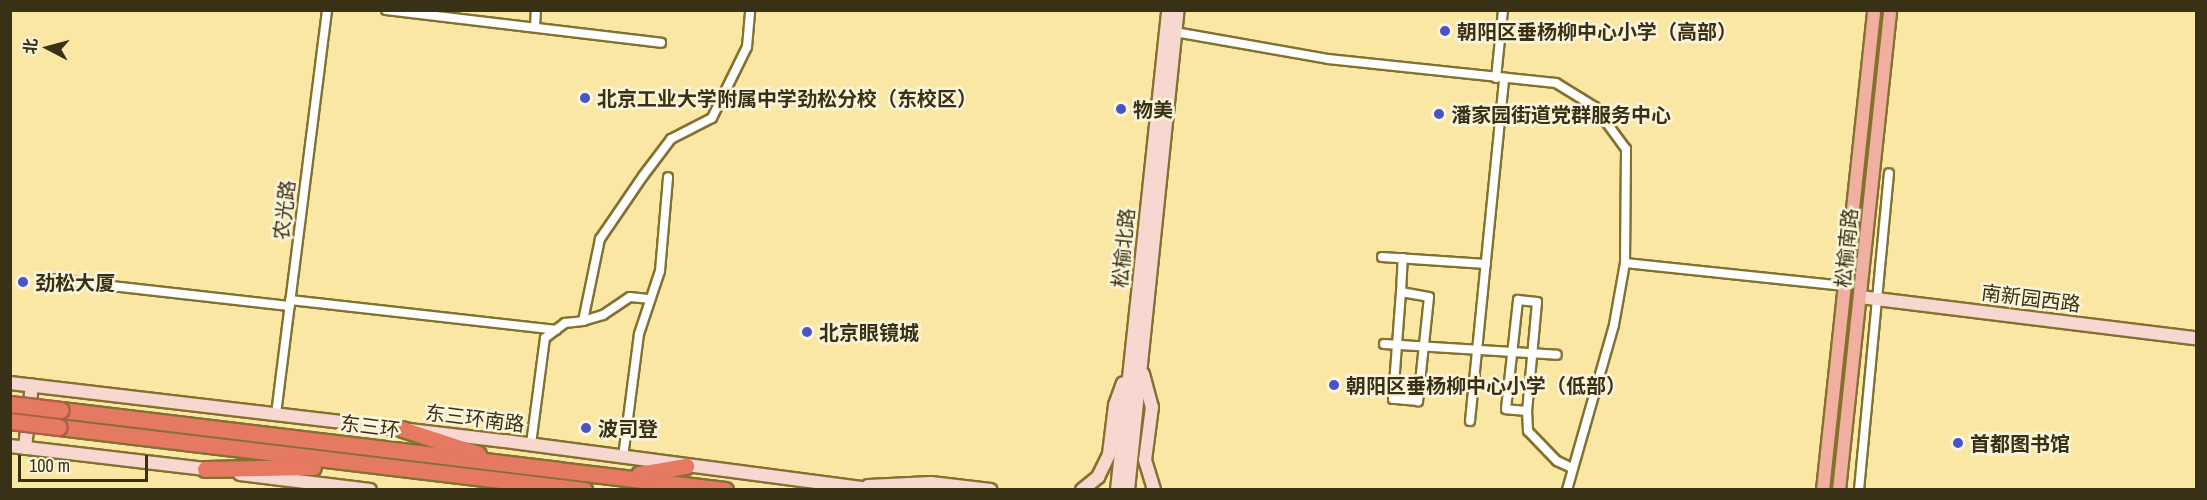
<!DOCTYPE html>
<meta charset="utf-8">
<style>
body{margin:0}
#map{position:relative;width:2207px;height:500px;overflow:hidden;background:#fae7a4;font-family:"Archivo Narrow","Noto Sans SC",sans-serif}
div>[style]{position:absolute}
[style*='--x']{left:calc(var(--x)*1px);top:calc(var(--y)*1px);width:calc(var(--w)*1px);rotate:calc(var(--a)*1deg)}
.roads{filter:drop-shadow(2px 0 #837130) drop-shadow(-2px 0 #837130) drop-shadow(0 2px #837130) drop-shadow(0 -2px #837130)}
.street>*{height:8px;margin:-4px;padding:0 4px;transform-origin:4px;border-radius:4px;background:#fff}
.secondary>*{height:12px;margin:-6px;padding:0 6px;transform-origin:6px;border-radius:6px;background:#f8d7d0}
.primary>*{height:12px;margin:-6px;padding:0 6px;transform-origin:6px;border-radius:6px;background:#f0afa0}
.highway>*{height:15px;margin:-7.5px;padding:0 7.5px;transform-origin:7.5px;border-radius:7.5px;background:#e67961}
.bridges{filter:drop-shadow(2px 0 #a96047) drop-shadow(-2px 0 #a96047) drop-shadow(0 2px #a96047) drop-shadow(0 -2px #a96047)}
.highway-bridge>*{height:15px;margin:-7.5px;padding:0 7.5px;transform-origin:7.5px;border-radius:7.5px;background:#e67961}
.dots>*{width:16px;height:16px;translate:-50% -50%;box-sizing:border-box;border:3px solid #fcf4db;border-radius:50%}
span{translate:-50% -50%;white-space:nowrap;text-align:center;line-height:1.15;-webkit-text-stroke:5px #fcf4db;paint-order:stroke}
.poi-label{font-size:20px;color:#383116;font-weight:700}
.left{translate:0 -50%;text-align:left}
.street-label{font-size:20px;color:#383116}
.frame{position:absolute;inset:0;border:12px solid #383116;pointer-events:none}
.north{position:absolute;left:18px;top:18px;width:60px;height:60px;-webkit-text-stroke:4px #fcf4db;paint-order:stroke;rotate:276deg;font-size:16px;font-weight:700;line-height:24px;text-align:center;color:#383116}
.north::after{content:'';display:block;margin:auto;width:21px;height:27px;background:#383116;clip-path:polygon(50% 0,100% 100%,50% 72%,0 100%)}
.scale{position:absolute;left:18px;top:455px;width:130px;height:27px;box-sizing:border-box;border:3px solid #383116;border-top:0;padding-left:8px;font-size:18px;line-height:21px;white-space:nowrap;color:#383116;-webkit-text-stroke:4px #fcf4db;paint-order:stroke}
</style>
<div id="map">
<div class="roads">
<div class="street">
<div style="--x:386;--y:10;--w:277;--a:6.8"></div>
<div style="--x:535;--y:27;--w:17;--a:-87"></div>
<div style="--x:1175;--y:32;--w:155;--a:10"></div>
<div style="--x:1328;--y:59;--w:229;--a:6"></div>
<div style="--x:1556;--y:83;--w:46;--a:31.6"></div>
<div style="--x:1595;--y:107;--w:52;--a:53.6"></div>
<div style="--x:1626;--y:149;--w:114;--a:90.5"></div>
<div style="--x:1625;--y:263;--w:63;--a:100.1"></div>
<div style="--x:1614;--y:325;--w:172;--a:105.9"></div>
<div style="--x:1496;--y:78;--w:68;--a:-84.1"></div>
<div style="--x:1382;--y:257;--w:104;--a:3.9"></div>
<div style="--x:1625;--y:263;--w:221;--a:6"></div>
<div style="--x:49;--y:279;--w:242;--a:6.4"></div>
<div style="--x:1401;--y:292;--w:28;--a:10"></div>
<div style="--x:1429;--y:297;--w:105;--a:96"></div>
<div style="--x:1418;--y:401;--w:25;--a:-175"></div>
<div style="--x:1393;--y:399;--w:54;--a:-85.8"></div>
<div style="--x:1397;--y:345;--w:53;--a:-85.7"></div>
<div style="--x:1401;--y:292;--w:34;--a:-87"></div>
<div style="--x:290;--y:300;--w:268;--a:6.4"></div>
<div style="--x:1518;--y:300;--w:19;--a:6"></div>
<div style="--x:1537;--y:302;--w:109;--a:95.2"></div>
<div style="--x:1527;--y:411;--w:21;--a:-175"></div>
<div style="--x:1506;--y:409;--w:110;--a:-83.7"></div>
<div style="--x:583;--y:321;--w:21;--a:-17"></div>
<div style="--x:603;--y:315;--w:32;--a:-34"></div>
<div style="--x:630;--y:297;--w:18;--a:6"></div>
<div style="--x:1384;--y:344;--w:173;--a:3.6"></div>
<div style="--x:1527;--y:411;--w:20;--a:87"></div>
<div style="--x:1528;--y:431;--w:42;--a:46"></div>
<div style="--x:1557;--y:461;--w:14;--a:25"></div>
<div style="--x:276;--y:414;--w:407;--a:-82.8"></div>
<div style="--x:1470;--y:421;--w:345;--a:-84.3"></div>
<div style="--x:531;--y:444;--w:107;--a:-82.5"></div>
<div style="--x:545;--y:338;--w:25;--a:-37"></div>
<div style="--x:565;--y:323;--w:18;--a:-6"></div>
<div style="--x:583;--y:321;--w:84;--a:-78.3"></div>
<div style="--x:600;--y:239;--w:76;--a:-55.7"></div>
<div style="--x:643;--y:176;--w:46;--a:-52.9"></div>
<div style="--x:671;--y:139;--w:46;--a:-27.1"></div>
<div style="--x:712;--y:118;--w:79;--a:-63.8"></div>
<div style="--x:747;--y:47;--w:37;--a:-85"></div>
<div style="--x:623;--y:457;--w:124;--a:-82.6"></div>
<div style="--x:639;--y:334;--w:66;--a:-71.6"></div>
<div style="--x:660;--y:271;--w:94;--a:-85.1"></div>
<div style="--x:1859;--y:490;--w:318;--a:-84.6"></div>
</div>
<div class="secondary">
<div style="--x:1860;--y:297;--w:338;--a:7"></div>
<div style="--x:1143;--y:374;--w:34;--a:75"></div>
<div style="--x:1152;--y:407;--w:53;--a:97.5"></div>
<div style="--x:1145;--y:460;--w:31;--a:73"></div>
<div style="--x:10;--y:383;--w:498;--a:6.7"></div>
<div style="--x:505;--y:441;--w:373;--a:7.5"></div>
<div style="--x:10;--y:446;--w:205;--a:6.7"></div>
<div style="--x:25;--y:448;--w:63;--a:-83.7"></div>
<div style="--x:240;--y:474;--w:131;--a:7"></div>
<div style="--x:868;--y:486;--w:63;--a:-2.7"></div>
<div style="--x:931;--y:483;--w:60;--a:6.7"></div>
<div style="--x:1082;--y:490;--w:21;--a:-39"></div>
<div style="--x:1098;--y:477;--w:25;--a:-64"></div>
<div style="--x:1109;--y:454;--w:49;--a:-83"></div>
<div style="--x:1115;--y:405;--w:23;--a:-70"></div>
<div style="--x:1117;--y:490;--w:483;--a:-83.9"></div>
<div style="--x:1128;--y:490;--w:483;--a:-84.1"></div>
</div>
<div class="primary">
<div style="--x:1823;--y:490;--w:483;--a:-83.9"></div>
<div style="--x:1839;--y:490;--w:483;--a:-83.9"></div>
</div>
<div class="highway">
<div style="--x:61;--y:410;--w:669;--a:6.87"></div>
<div style="--x:59;--y:427;--w:529;--a:6.84"></div>
<div style="--x:402;--y:429;--w:80;--a:18.2"></div>
<div style="--x:205;--y:469;--w:108;--a:-1.1"></div>
<div style="--x:639;--y:474;--w:48;--a:-9.7"></div>
</div>
</div>
<div class="bridges">
<div class="highway-bridge">
<div style="--x:10;--y:404;--w:51;--a:6.7"></div>
<div style="--x:10;--y:421;--w:49;--a:7"></div>
</div>
</div>
<div class="dots">
<div style="left:1445px;top:31px;background:#4753c8"></div>
<div style="left:585px;top:98px;background:#4753c8"></div>
<div style="left:1121px;top:109px;background:#4753c8"></div>
<div style="left:1439px;top:114px;background:#4753c8"></div>
<div style="left:23px;top:282px;background:#4753c8"></div>
<div style="left:807px;top:332px;background:#4753c8"></div>
<div style="left:1334px;top:385px;background:#4753c8"></div>
<div style="left:586px;top:428px;background:#4753c8"></div>
<div style="left:1958px;top:443px;background:#4753c8"></div>
</div>
<div class="poi-label">
<span class="left" style="left:1457px;top:31px">朝阳区垂杨柳中心小学（高部）</span>
<span class="left" style="left:597px;top:98px">北京工业大学附属中学劲松分校（东校区）</span>
<span class="left" style="left:1133px;top:109px">物美</span>
<span class="left" style="left:1451px;top:114px">潘家园街道党群服务中心</span>
<span class="left" style="left:35px;top:282px">劲松大厦</span>
<span class="left" style="left:819px;top:332px">北京眼镜城</span>
<span class="left" style="left:1346px;top:385px">朝阳区垂杨柳中心小学（低部）</span>
<span class="left" style="left:598px;top:428px">波司登</span>
<span class="left" style="left:1970px;top:443px">首都图书馆</span>
</div>
<div class="street-label">
<span style="left:284px;top:210px;rotate:-83deg">农光路</span>
<span style="left:1123px;top:248px;rotate:-84deg">松榆北路</span>
<span style="left:1846px;top:248px;rotate:-84deg">松榆南路</span>
<span style="left:2031px;top:298px;rotate:7deg">南新园西路</span>
<span style="left:475px;top:418px;rotate:7deg">东三环南路</span>
<span style="left:370px;top:426px;rotate:7deg">东三环</span>
</div>
<div class="frame"></div>
<div class="north">北</div>
<div class="scale">100 m</div>
</div>
